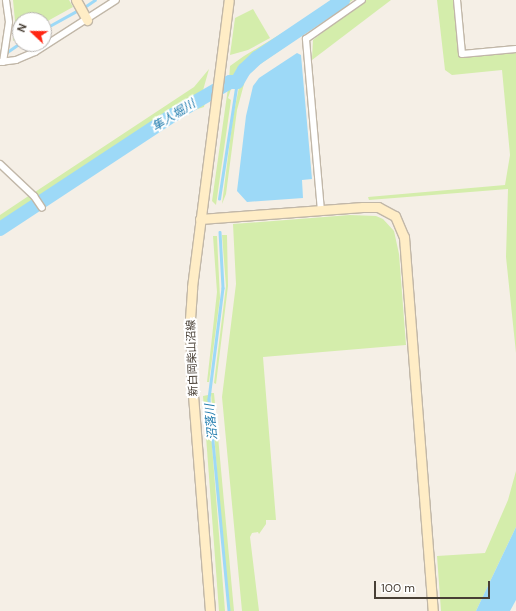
<!DOCTYPE html>
<meta charset="utf-8">
<style>
body{margin:0}
#map{position:relative;width:516px;height:611px;overflow:hidden;background:#f5efe6;font-family:"DM Sans","Noto Sans JP",sans-serif}
div>[style]{position:absolute}
[style*='--x']{left:calc(var(--x)*1px);top:calc(var(--y)*1px);width:calc(var(--w)*1px);rotate:calc(var(--a)*1deg)}
.green>*{inset:0;background:#d4edab}
.water>*{inset:0;background:#9dd9f7}
.stream>*{height:2.5px;margin:-1.25px;padding:0 1.25px;transform-origin:1.25px;border-radius:1.25px;background:#9dd9f7}
.river>*{height:14px;margin:-7px;padding:0 7px;transform-origin:7px;border-radius:7px;background:#9dd9f7}
.roads{filter:drop-shadow(1px 0 #c1b7a8) drop-shadow(-1px 0 #c1b7a8) drop-shadow(0 1px #c1b7a8) drop-shadow(0 -1px #c1b7a8)}
.street>*{height:6px;margin:-3px;padding:0 3px;transform-origin:3px;border-radius:3px;background:#fff}
.secondary>*{height:9px;margin:-4.5px;padding:0 4.5px;transform-origin:4.5px;border-radius:4.5px;background:#ffedc6}
span{translate:-50% -50%;white-space:nowrap;text-align:center;line-height:1.15;-webkit-text-stroke:4px #fff;paint-order:stroke}
.street-label{font-size:11px;color:#483f35}
.water-label{font-size:12px;color:#217cae;font-style:italic}
.north{position:absolute;left:12px;top:12px;width:40px;height:40px;box-sizing:border-box;background:#fff;border:1px solid #b6b2ae;border-radius:50%;rotate:292deg;font-size:11px;font-weight:700;line-height:16px;text-align:center;color:#483f35}
.north::after{content:'';display:block;margin:auto;width:14px;height:18px;background:#ff2613;clip-path:polygon(50% 0,100% 100%,50% 72%,0 100%)}
.scale{position:absolute;left:374px;top:581px;width:116px;height:18px;box-sizing:border-box;border:2px solid #483f35;border-top:0;padding-left:5px;font-size:12px;line-height:14px;white-space:nowrap;color:#483f35;-webkit-text-stroke:3px #fff;paint-order:stroke}
</style>
<div id="map">
<div class="green">
<div style="clip-path:polygon(13px 0,69px 0,73px 7px,44px 23px,44px 20px,20px 20px,20px 37px,13px 41px,15px 21px)"></div>
<div style="clip-path:polygon(331px 0,339px 0,255px 54px,240px 68px,237px 78px,229px 80px,230px 66px,244px 56px,304px 20px)"></div>
<div style="clip-path:polygon(348px 0,353px 0,247px 73px,237px 110px,226px 194px,222px 204px,233px 117px,241px 77px,245px 70px)"></div>
<div style="clip-path:polygon(363px 0,391px 0,312px 60px,313px 40px)"></div>
<div style="clip-path:polygon(437px 0,453px 0,461px 57px,516px 52px,516px 353px,506px 257px,508px 189px,369px 200px,368px 197px,505px 185px,510px 155px,502px 70px,452px 75px,445px 70px)"></div>
<div style="clip-path:polygon(253px 9px,270px 38px,248px 50px,230px 55px,235px 18px)"></div>
<div style="clip-path:polygon(209px 69px,202px 94px,41px 199px,35px 192px,194px 87px)"></div>
<div style="clip-path:polygon(232px 86px,228px 98px,231px 100px,216px 205px,212px 201px,228px 88px)"></div>
<div style="clip-path:polygon(205px 102px,204px 107px,182px 114px,46px 205px,44px 202px,165px 122px)"></div>
<div style="clip-path:polygon(30px 195px,34px 203px,0 226px,0 215px)"></div>
<div style="clip-path:polygon(38px 207px,39px 209px,0 235px,0 231px)"></div>
<div style="clip-path:polygon(350px 215px,376px 216px,383px 219px,394px 231px,399px 254px,406px 345px,263px 357px,276px 520px,266px 520px,266px 524px,259px 534px,258px 532px,252px 533px,250px 537px,259px 611px,242px 611px,222px 397px,236px 284px,233px 224px)"></div>
<div style="clip-path:polygon(222px 235px,227px 235px,228px 286px,216px 384px,214px 383px,226px 286px)"></div>
<div style="clip-path:polygon(213px 236px,217px 236px,220px 298px,209px 382px,207px 382px,217px 292px)"></div>
<div style="clip-path:polygon(211px 393px,214px 393px,234px 611px,230px 611px,221px 525px)"></div>
<div style="clip-path:polygon(208px 395px,225px 611px,219px 611px,203px 396px)"></div>
<div style="clip-path:polygon(516px 471px,516px 527px,476px 611px,441px 611px,437px 556px,485px 553px,508px 500px)"></div>
</div>
<div class="water">
<div style="clip-path:polygon(297px 53px,301px 55px,312px 179px,302px 180px,303px 198px,247px 202px,237px 191px,246px 116px,253px 86px,259px 78px)"></div>
<div style="clip-path:polygon(516px 527px,516px 600px,510px 611px,476px 611px)"></div>
</div>
<div class="stream">
<div style="--x:83;--y:8;--w:14;--a:-34"></div>
<div style="--x:44;--y:29;--w:39;--a:-29"></div>
<div style="--x:0;--y:57;--w:24;--a:-35"></div>
<div style="--x:219;--y:199;--w:118;--a:-81.3"></div>
<div style="--x:220;--y:232;--w:56;--a:86.9"></div>
<div style="--x:223;--y:288;--w:112;--a:97.2"></div>
<div style="--x:209;--y:399;--w:213;--a:84.6"></div>
</div>
<div class="river">
<div style="--x:0;--y:229;--w:207;--a:-33.4"></div>
<div style="--x:173;--y:115;--w:66;--a:-30.1"></div>
<div style="--x:230;--y:82;--w:7;--a:0"></div>
<div style="--x:237;--y:82;--w:14;--a:-60"></div>
<div style="--x:244;--y:70;--w:18;--a:-43"></div>
<div style="--x:257;--y:58;--w:104;--a:-34"></div>
</div>
<div class="roads">
<div class="street">
<div style="--x:457;--y:0;--w:54;--a:84.7"></div>
<div style="--x:462;--y:54;--w:54;--a:-5.3"></div>
<div style="--x:0;--y:62;--w:16;--a:-7"></div>
<div style="--x:16;--y:60;--w:21;--a:-23"></div>
<div style="--x:35;--y:52;--w:96;--a:-32.7"></div>
<div style="--x:3;--y:62;--w:40;--a:-81.5"></div>
<div style="--x:9;--y:22;--w:22;--a:-98"></div>
<div style="--x:0;--y:164;--w:47;--a:43.3"></div>
<div style="--x:34;--y:196;--w:14;--a:56"></div>
<div style="--x:321;--y:211;--w:173;--a:-95"></div>
<div style="--x:306;--y:39;--w:68;--a:-34.9"></div>
</div>
<div class="secondary">
<div style="--x:76;--y:0;--w:23;--a:61"></div>
<div style="--x:200;--y:219;--w:163;--a:-4.2"></div>
<div style="--x:363;--y:207;--w:15;--a:0"></div>
<div style="--x:378;--y:207;--w:19;--a:28"></div>
<div style="--x:395;--y:216;--w:23;--a:67"></div>
<div style="--x:404;--y:237;--w:375;--a:85.6"></div>
<div style="--x:210;--y:611;--w:228;--a:-94.5"></div>
<div style="--x:192;--y:384;--w:65;--a:-91.8"></div>
<div style="--x:190;--y:319;--w:32;--a:-86"></div>
<div style="--x:192;--y:287;--w:289;--a:-82.7"></div>
</div>
</div>
<div class="street-label">
<span style="left:192px;top:358px;rotate:-92deg">新白岡柴山沼線</span>
</div>
<div class="water-label">
<span style="left:174px;top:116px;rotate:-32deg">隼人堀川</span>
<span style="left:212px;top:422px;rotate:-95deg">沼落川</span>
</div>
<div class="north">N</div>
<div class="scale">100 m</div>
</div>
